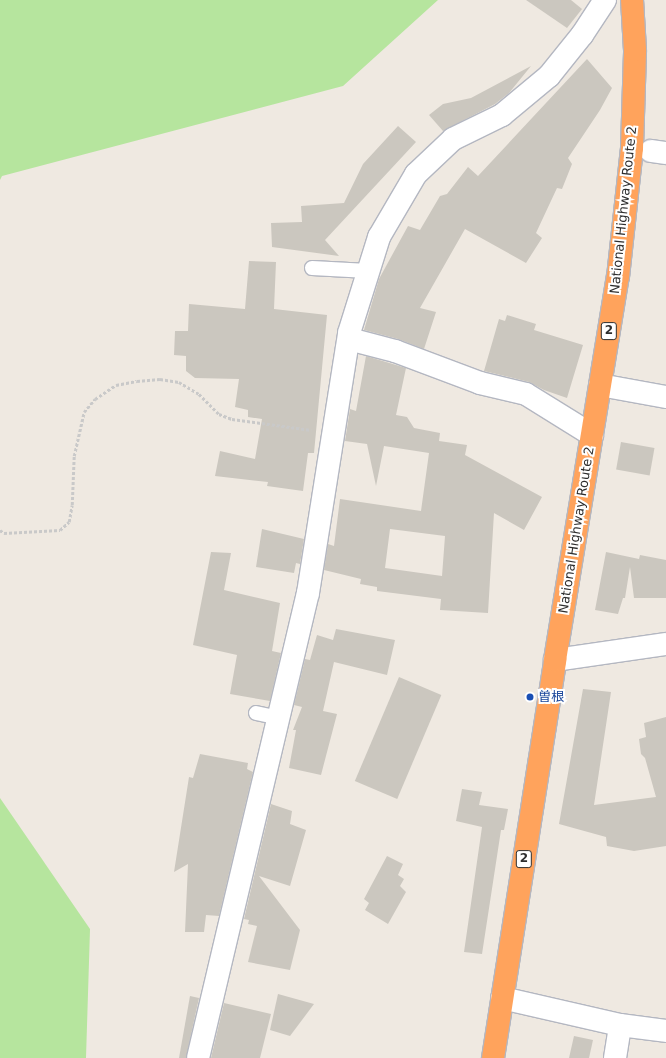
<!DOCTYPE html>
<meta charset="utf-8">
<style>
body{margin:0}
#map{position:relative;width:666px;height:1058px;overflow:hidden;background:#efe9e1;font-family:"DejaVu Sans","Noto Sans JP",sans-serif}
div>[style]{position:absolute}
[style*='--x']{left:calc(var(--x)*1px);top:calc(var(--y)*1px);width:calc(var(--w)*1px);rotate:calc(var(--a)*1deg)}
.green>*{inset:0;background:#b6e59e}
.building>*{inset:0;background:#cbc7bf;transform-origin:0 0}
.path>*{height:2.5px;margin-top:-1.25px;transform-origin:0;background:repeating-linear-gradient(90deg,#c9c9c9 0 3px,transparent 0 5px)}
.roads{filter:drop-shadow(1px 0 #b4b7c1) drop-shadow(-1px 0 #b4b7c1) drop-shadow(0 1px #b4b7c1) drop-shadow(0 -1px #b4b7c1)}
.lane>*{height:14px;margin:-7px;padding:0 7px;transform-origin:7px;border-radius:7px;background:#fff}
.street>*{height:22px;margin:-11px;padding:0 11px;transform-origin:11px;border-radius:11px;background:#fff}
.secondary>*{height:22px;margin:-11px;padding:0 11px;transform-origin:11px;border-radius:11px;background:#fff}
.highway>*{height:22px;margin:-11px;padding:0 11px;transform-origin:11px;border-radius:11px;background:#ffa35c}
.dots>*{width:11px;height:11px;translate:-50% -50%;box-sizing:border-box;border:2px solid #fff;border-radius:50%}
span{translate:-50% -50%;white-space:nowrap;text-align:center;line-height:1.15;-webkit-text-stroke:4px #fff;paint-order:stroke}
.shield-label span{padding:1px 3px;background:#fff;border:1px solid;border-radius:3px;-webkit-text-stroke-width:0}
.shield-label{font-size:12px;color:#2e2e2e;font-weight:700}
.street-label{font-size:13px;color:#2e2e2e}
.transit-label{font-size:13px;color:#164399}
.left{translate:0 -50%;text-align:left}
</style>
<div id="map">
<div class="green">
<div style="clip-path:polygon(0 0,438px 0,343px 86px,2px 176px,0 180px)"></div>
<div style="clip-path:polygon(0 798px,90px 929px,86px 1058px,0 1058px)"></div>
</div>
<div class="building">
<div style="clip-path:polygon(526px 0,571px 0,582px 9px,567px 28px)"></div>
<div style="clip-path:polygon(587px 59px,612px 88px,600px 110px,568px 158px,572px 164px,562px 189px,557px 188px,536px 233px,542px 238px,526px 263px,465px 229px,420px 308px,436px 312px,424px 349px,398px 339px,364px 330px,379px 279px,408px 226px,420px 230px,440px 196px,447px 194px,468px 167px,478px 176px)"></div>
<div style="clip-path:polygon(531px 66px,509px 93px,495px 104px,443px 131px,429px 115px,443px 104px,471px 98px)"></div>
<div style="clip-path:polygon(398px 126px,416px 142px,325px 240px,339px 256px,272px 247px,271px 223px,302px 222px,301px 206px,344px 203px,363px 164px)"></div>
<div style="clip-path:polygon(249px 261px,276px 262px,274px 309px,327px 315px,314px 453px,308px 453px,303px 491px,267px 486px,268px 482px,215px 476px,220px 451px,255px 459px,262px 419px,248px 417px,248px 410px,235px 407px,239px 379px,195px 378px,186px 371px,186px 356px,174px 355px,175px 331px,188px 331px,189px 304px,245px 309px)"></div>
<div style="clip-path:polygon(507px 315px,536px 324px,534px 330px,583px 345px,567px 398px,544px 390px,529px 382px,484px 371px,499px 319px,505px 321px)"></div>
<div style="clip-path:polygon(evenodd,366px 356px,406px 368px,396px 415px,407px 417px,414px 428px,440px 433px,439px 441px,467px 445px,465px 455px,542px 497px,524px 530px,494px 513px,488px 613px,440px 610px,441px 599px,377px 591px,377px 587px,360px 584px,361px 579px,324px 570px,328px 544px,334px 546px,340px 499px,421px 511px,429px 453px,384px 446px,376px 486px,367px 444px,345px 441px,350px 409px,356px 411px,366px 356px,390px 529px,445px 536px,442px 576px,385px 568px,390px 529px)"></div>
<div style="left:621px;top:442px;width:34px;height:28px;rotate:10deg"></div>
<div style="clip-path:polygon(262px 529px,304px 539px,300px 564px,296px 563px,294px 573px,256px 567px)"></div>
<div style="clip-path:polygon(211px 552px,231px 553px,224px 590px,280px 603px,272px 651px,281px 653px,270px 701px,230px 694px,237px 655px,193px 645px)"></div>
<div style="clip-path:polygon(606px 552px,639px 559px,640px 555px,666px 560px,666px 598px,634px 598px,630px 567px,625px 598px,623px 598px,618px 614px,595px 610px)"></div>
<div style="clip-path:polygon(336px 629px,395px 640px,387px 675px,334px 662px,323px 711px,337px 714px,321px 775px,289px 768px,296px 730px,293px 730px,302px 707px,294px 705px,305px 659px,310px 660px,317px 635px,333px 640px)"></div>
<div style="left:399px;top:677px;width:46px;height:113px;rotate:23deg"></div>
<div style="clip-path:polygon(583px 689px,611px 692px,594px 805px,656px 797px,645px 758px,641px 754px,639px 739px,646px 737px,644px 723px,666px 717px,666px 846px,634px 851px,607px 846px,606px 837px,559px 824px)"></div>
<div style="clip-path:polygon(200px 754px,248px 763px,247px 769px,253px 772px,219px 916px,206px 915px,204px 932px,185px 932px,188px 864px,174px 872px,189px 777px,193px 778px)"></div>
<div style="clip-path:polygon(462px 789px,482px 792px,479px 805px,508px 809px,504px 830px,501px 830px,482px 954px,464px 952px,482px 827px,456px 821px)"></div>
<div style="clip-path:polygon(271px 804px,292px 811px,290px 824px,306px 830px,290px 886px,259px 876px,300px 930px,290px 970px,248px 962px,257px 926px,248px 924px,249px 920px,244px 919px)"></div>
<div style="clip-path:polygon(387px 856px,403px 864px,398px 875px,404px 879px,400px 886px,406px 892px,388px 924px,365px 910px,369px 903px,364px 899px)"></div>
<div style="clip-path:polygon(278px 994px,314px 1004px,290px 1036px,270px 1030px)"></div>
<div style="clip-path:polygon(190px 996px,199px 998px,186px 1058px,179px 1058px)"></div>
<div style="clip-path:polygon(224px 1003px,271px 1014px,260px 1058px,211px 1058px)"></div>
<div style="clip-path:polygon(574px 1036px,593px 1040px,589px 1058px,569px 1058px)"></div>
</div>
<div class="path">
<div style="--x:0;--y:530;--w:5;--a:37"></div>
<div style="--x:4;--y:533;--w:56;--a:-3.1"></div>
<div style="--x:60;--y:530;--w:12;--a:-42"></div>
<div style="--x:69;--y:522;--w:17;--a:-80"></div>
<div style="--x:72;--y:505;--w:49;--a:-87.7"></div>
<div style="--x:74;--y:456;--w:45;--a:-77.2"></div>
<div style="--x:84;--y:412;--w:17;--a:-50"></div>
<div style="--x:95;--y:399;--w:25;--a:-34"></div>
<div style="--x:116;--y:385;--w:21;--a:-11"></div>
<div style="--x:137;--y:381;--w:23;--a:-5"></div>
<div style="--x:160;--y:379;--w:19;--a:9"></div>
<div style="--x:179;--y:382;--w:23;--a:31"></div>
<div style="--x:199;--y:394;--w:28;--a:45"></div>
<div style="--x:219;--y:414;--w:14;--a:21"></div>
<div style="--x:232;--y:419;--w:80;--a:7.9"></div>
</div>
<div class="roads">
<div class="lane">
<div style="--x:312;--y:268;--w:56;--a:3.1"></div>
<div style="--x:256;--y:713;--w:24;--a:12"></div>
</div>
<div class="street">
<div style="--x:651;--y:151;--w:15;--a:8"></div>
<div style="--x:349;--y:339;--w:48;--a:14.6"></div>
<div style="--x:395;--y:351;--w:91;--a:20.6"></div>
<div style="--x:480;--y:383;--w:47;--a:13.4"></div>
<div style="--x:526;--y:394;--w:78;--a:31.8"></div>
<div style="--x:600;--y:385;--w:67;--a:10.3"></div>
<div style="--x:502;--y:998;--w:121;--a:12.9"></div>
<div style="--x:620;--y:1025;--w:46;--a:7.4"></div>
<div style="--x:198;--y:1058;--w:478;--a:-76.7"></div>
<div style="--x:308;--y:593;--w:263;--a:-81"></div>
<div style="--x:349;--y:333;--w:101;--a:-72.6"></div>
<div style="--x:379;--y:237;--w:73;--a:-59.6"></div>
<div style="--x:416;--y:174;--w:51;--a:-43.4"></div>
<div style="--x:453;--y:139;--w:55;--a:-26.1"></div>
<div style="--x:502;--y:115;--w:61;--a:-39.7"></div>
<div style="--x:549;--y:76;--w:53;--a:-51.2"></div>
<div style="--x:582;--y:35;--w:42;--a:-56.7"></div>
<div style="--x:615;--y:1058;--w:33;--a:-81"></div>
</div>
<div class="secondary">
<div style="--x:555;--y:660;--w:112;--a:-8.2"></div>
</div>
<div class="highway">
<div style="--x:493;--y:1058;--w:403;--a:-81.1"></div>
<div style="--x:555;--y:660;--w:388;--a:-80.7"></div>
<div style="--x:618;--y:277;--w:130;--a:-83.8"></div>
<div style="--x:632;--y:148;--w:98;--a:-88.2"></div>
<div style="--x:635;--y:50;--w:50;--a:-93.4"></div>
</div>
</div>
<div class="dots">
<div style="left:530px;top:697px;background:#1a4fb4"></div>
</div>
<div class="shield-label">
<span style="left:609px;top:331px">2</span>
<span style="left:524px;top:859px">2</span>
</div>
<div class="street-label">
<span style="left:624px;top:210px;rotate:-84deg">National Highway Route 2</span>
<span style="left:577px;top:530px;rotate:-81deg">National Highway Route 2</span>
</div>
<div class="transit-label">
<span class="left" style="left:538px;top:697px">曽根</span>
</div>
</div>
